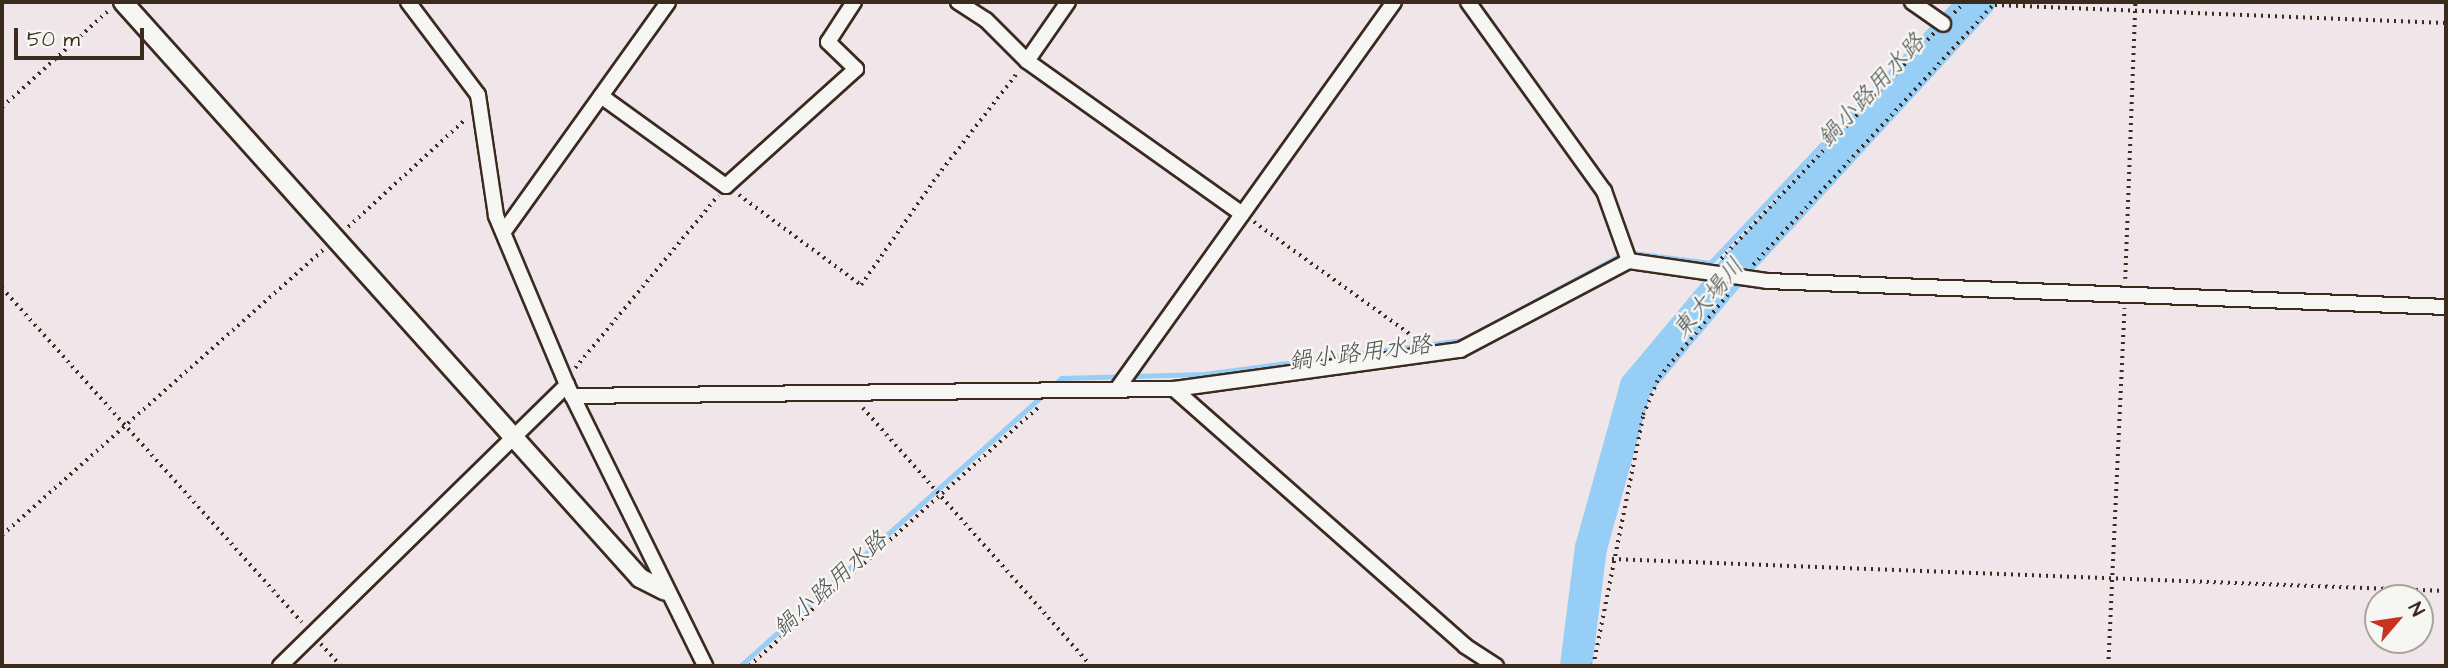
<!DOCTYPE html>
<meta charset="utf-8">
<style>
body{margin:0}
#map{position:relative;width:2448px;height:668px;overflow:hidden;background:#f0e6ea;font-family:"Architects Daughter","Klee One",sans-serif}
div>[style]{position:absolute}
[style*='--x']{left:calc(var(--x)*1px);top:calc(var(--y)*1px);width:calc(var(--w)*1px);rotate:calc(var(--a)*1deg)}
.stream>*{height:5px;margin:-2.5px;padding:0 2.5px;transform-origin:2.5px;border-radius:2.5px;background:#97cef6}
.river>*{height:32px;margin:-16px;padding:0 16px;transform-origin:16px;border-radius:16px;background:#97cef6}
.path>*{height:3.5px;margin-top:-1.75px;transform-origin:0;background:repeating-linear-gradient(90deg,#3b2a1e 0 2px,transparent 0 7px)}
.roads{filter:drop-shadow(2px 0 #3b2a1e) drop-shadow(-2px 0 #3b2a1e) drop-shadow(0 2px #3b2a1e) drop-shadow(0 -2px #3b2a1e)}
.minor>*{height:14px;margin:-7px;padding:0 7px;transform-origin:7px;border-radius:7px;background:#f6f6f2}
.tertiary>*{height:18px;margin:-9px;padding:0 9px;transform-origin:9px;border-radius:9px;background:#f6f6f2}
span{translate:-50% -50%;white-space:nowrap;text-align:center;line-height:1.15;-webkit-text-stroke:5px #f6f6f2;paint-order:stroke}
.water-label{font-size:24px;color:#525354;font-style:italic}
.frame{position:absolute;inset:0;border:4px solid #3b2a1e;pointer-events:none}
.north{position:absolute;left:2364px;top:584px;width:70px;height:70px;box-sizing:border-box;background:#f6f6f2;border:2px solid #aba49d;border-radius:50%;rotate:61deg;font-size:19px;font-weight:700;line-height:28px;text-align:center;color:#3b2a1e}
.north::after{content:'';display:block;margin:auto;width:24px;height:32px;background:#c8321e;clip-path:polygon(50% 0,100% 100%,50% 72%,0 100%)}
.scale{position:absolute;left:14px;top:28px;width:130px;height:32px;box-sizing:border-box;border:4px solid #3b2a1e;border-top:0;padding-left:9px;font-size:21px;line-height:24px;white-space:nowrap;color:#3b2a1e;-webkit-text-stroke:5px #f6f6f2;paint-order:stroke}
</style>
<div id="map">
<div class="stream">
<div style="--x:1053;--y:386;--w:11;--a:-45"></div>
<div style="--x:1061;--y:378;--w:143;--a:-1.6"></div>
<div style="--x:1204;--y:374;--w:261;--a:-7.5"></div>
<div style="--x:1463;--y:340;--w:173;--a:-28.3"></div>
<div style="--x:1615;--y:258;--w:19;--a:-16"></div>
<div style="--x:1633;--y:253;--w:78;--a:7.4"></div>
<div style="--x:1710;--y:263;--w:359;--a:-46.7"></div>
<div style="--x:740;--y:666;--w:409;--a:-41.8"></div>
</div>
<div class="river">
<div style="--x:1576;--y:666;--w:119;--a:-82.8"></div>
<div style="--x:1591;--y:548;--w:168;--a:-74.5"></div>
<div style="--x:1636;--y:386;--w:163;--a:-50"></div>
<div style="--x:1741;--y:261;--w:352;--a:-47.4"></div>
</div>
<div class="path">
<div style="--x:1995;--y:5;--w:451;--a:2.3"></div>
<div style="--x:1954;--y:13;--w:16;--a:-45"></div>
<div style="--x:2;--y:107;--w:144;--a:-42.2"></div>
<div style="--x:739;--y:195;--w:152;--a:36.4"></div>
<div style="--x:861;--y:285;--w:133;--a:-55.1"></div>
<div style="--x:937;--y:176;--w:132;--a:-52.1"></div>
<div style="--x:1254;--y:222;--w:202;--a:35.7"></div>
<div style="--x:348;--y:227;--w:160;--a:-42.5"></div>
<div style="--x:1721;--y:259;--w:311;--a:-46.7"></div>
<div style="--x:1753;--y:265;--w:358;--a:-47.3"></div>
<div style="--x:2125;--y:279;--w:277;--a:-87.9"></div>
<div style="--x:2;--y:288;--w:449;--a:48.1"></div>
<div style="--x:575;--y:368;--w:224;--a:-50.3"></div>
<div style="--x:863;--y:408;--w:344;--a:48.5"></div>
<div style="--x:2;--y:535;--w:431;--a:-41.6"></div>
<div style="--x:1612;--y:559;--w:835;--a:2.2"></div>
<div style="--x:321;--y:644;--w:30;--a:48"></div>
<div style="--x:749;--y:666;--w:390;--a:-41.8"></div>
<div style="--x:1593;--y:666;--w:256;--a:-78.7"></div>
<div style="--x:1643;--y:415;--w:41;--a:-67.2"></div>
<div style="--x:1659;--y:377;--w:111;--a:-50.1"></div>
<div style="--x:2108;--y:666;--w:358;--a:-87.4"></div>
</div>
<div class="roads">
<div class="minor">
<div style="--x:408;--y:2;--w:116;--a:53"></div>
<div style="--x:478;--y:95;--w:122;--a:81.5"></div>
<div style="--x:496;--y:216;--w:183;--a:67.2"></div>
<div style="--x:567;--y:385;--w:313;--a:63.8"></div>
<div style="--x:958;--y:2;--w:33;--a:33"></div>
<div style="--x:986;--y:20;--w:58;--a:45"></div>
<div style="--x:1027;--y:61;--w:264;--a:35.4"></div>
<div style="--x:1468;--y:2;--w:233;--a:54.3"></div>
<div style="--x:1604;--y:191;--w:74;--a:70.3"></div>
<div style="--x:1912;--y:2;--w:38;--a:35"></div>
<div style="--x:1027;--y:61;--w:72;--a:-55.2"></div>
<div style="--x:601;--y:96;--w:154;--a:35.8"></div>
<div style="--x:726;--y:186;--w:175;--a:-42"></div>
<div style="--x:856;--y:69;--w:39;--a:-136"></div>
<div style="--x:828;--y:42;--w:48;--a:-57"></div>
<div style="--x:505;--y:230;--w:280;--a:-54.4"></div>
<div style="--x:1117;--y:389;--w:476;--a:-54.4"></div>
<div style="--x:1174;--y:389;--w:388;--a:41.4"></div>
<div style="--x:1465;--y:646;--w:37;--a:33"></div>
<div style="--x:572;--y:396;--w:602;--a:-0.67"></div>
<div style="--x:1174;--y:389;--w:289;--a:-7.8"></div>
<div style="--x:1460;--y:350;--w:191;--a:-27.8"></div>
<div style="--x:1629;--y:261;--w:139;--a:8.2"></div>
<div style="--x:1767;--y:281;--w:679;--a:2.19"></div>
<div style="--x:280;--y:666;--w:402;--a:-44.4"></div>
</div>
<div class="tertiary">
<div style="--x:123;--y:2;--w:774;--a:48.09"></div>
<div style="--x:640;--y:578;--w:28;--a:27"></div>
</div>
</div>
<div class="water-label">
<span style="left:1872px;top:91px;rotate:-47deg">鍋小路用水路</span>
<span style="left:1709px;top:299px;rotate:-50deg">東大場川</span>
<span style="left:1360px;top:354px;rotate:-7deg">鍋小路用水路</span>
<span style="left:831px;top:585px;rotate:-42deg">鍋小路用水路</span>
</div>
<div class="frame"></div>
<div class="north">N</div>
<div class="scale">50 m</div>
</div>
